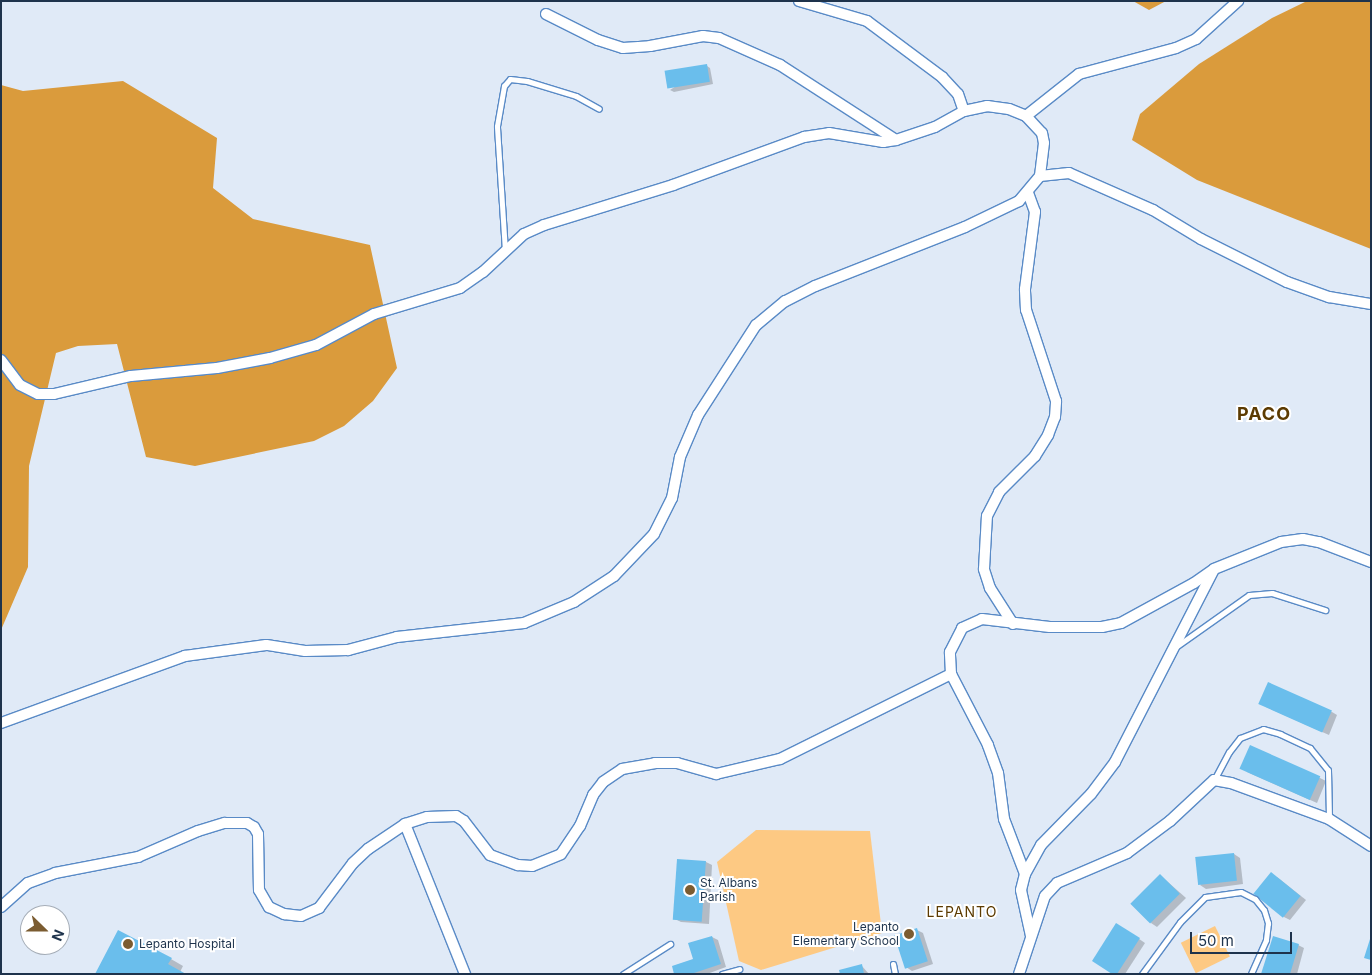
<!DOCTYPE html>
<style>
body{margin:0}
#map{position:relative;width:1372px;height:975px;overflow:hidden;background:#e0eaf7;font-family:Inter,sans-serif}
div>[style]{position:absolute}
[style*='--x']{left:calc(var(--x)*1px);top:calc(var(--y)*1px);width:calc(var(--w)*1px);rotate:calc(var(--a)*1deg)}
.green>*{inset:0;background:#fdc983;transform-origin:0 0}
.forest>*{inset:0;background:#da9b3c}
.shadow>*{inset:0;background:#0003}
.building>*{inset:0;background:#6abeec;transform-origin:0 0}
.roads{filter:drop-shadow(1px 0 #598ac6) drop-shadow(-1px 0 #598ac6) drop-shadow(0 1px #598ac6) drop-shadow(0 -1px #598ac6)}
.lane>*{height:5px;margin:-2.5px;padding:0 2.5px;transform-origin:2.5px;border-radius:2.5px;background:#fff}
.street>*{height:10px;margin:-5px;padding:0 5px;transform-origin:5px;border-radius:5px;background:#fff}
.dots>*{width:14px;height:14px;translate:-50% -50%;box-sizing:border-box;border:2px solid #fff;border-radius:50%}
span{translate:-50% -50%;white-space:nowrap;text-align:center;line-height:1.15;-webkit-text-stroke:4px #fff;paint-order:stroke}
.poi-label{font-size:12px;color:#1e334c}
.left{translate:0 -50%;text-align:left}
.right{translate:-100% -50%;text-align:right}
.neighbourhood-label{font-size:14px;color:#5c3b02;letter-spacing:1px}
.district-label{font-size:18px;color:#5c3b02;font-weight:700;letter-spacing:1px}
.frame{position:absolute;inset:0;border:2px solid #1e334c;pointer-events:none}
.north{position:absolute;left:20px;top:905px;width:50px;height:50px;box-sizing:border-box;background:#fff;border:1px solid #a5adb7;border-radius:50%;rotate:112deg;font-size:14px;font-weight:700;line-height:20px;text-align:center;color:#1e334c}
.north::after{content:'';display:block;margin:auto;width:18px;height:22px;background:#7b5c31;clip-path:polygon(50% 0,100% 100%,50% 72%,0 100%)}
.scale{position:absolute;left:1190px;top:932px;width:102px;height:22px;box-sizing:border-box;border:2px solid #1e334c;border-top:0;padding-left:6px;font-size:15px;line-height:18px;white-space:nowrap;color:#1e334c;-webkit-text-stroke:4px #fff;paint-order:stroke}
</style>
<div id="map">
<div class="green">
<div style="clip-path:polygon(756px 830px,870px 831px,882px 933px,761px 970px,739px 961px,717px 862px)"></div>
<div style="left:1215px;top:926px;width:34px;height:38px;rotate:64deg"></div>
</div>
<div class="forest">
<div style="clip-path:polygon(1133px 1px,1166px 1px,1149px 10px)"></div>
<div style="clip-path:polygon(1307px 1px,1371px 1px,1371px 249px,1197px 180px,1132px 140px,1140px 114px,1199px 64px,1272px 18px)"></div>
<div style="clip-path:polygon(123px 81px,217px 138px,213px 188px,253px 219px,370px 245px,397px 368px,373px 401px,344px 426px,314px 441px,195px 466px,146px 457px,117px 344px,78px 346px,56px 353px,29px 466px,28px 567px,1px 630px,1px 85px,23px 91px)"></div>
</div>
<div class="shadow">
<div style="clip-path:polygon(707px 66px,710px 68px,713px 84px,674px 92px,670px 90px)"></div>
<div style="clip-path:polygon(1266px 707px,1332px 712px,1337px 715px,1329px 735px)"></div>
<div style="clip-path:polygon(1247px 772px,1320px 778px,1326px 781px,1317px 803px)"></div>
<div style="clip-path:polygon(1234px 854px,1240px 858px,1243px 884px,1206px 889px,1200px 885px)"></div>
<div style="clip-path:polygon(678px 860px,706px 862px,712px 865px,709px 924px,681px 922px,675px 919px)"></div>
<div style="clip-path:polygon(1160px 875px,1186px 898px,1157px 927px,1151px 923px)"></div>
<div style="clip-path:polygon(1277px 877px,1306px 900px,1290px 920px,1284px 917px)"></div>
<div style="clip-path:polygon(1123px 928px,1145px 943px,1125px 974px,1115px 974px)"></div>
<div style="clip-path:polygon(917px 930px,923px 933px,933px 964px,912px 971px,906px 967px)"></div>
<div style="clip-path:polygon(712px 937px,718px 940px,726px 967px,707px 974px,675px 974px,695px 960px)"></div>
<div style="clip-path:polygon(1298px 945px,1304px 948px,1297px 974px,1264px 974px)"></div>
<div style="clip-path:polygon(171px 959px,183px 966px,180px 972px,97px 974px)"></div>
<div style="clip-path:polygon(861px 965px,869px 974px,841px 974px)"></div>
</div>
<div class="building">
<div style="left:707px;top:64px;width:18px;height:43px;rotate:81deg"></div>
<div style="left:1268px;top:682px;width:70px;height:24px;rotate:24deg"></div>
<div style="left:1250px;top:745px;width:77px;height:26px;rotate:24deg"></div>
<div style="left:1234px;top:853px;width:28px;height:39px;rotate:84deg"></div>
<div style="left:677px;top:859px;width:29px;height:61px;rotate:4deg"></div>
<div style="left:1271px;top:872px;width:38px;height:28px;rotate:39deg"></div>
<div style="left:1160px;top:874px;width:28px;height:42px;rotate:45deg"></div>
<div style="clip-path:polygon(1116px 923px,1140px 938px,1117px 974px,1112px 974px,1092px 961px)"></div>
<div style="left:917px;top:928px;width:35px;height:24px;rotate:72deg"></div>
<div style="clip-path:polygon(118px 930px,172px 958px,168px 964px,186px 974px,95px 974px)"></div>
<div style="clip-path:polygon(712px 936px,721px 964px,691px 974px,674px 974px,672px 966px,693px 959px,688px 943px)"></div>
<div style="clip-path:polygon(1273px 936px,1299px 944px,1290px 974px,1261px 974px)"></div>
<div style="clip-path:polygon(1370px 939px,1371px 939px,1371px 960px,1364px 958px)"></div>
<div style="clip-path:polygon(862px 964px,864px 974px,840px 974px,839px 970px)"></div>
</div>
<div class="roads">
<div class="lane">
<div style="--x:505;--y:251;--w:125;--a:-93.7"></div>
<div style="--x:497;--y:126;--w:41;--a:-80.1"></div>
<div style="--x:504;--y:86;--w:9;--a:-49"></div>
<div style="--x:510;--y:79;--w:17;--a:7"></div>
<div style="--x:527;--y:81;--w:51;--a:17"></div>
<div style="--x:576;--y:96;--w:26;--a:29"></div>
<div style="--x:1177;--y:646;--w:88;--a:-35.3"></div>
<div style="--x:1249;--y:595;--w:23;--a:-5"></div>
<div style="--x:1272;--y:593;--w:56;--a:17.8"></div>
<div style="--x:1214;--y:780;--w:32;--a:-62"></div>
<div style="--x:1229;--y:752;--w:18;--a:-52"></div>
<div style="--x:1240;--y:738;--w:25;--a:-21"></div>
<div style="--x:1263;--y:729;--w:18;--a:16"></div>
<div style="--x:1280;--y:734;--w:33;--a:25"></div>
<div style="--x:1310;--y:748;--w:28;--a:51"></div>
<div style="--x:1328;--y:770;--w:49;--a:88.8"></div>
<div style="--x:893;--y:964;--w:10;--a:79"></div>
<div style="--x:623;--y:974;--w:56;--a:-32.6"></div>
<div style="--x:722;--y:974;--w:18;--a:-16"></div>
<div style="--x:1142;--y:974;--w:64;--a:-53.8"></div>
<div style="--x:1180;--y:922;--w:35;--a:-45"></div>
<div style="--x:1205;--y:897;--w:36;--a:-8"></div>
<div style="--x:1241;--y:892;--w:16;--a:27"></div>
<div style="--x:1255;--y:899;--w:14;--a:51"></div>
<div style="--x:1264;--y:910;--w:14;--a:73"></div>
<div style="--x:1268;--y:923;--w:17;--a:97"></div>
<div style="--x:1266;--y:940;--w:37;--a:114"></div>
</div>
<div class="street">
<div style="--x:799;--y:1;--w:71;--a:16.4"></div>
<div style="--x:867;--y:21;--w:94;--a:36.7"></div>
<div style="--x:942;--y:77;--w:23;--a:47"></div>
<div style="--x:958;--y:94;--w:18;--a:71"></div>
<div style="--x:546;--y:14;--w:58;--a:26.6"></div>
<div style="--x:598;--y:40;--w:26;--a:18"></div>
<div style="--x:623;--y:48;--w:27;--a:-4"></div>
<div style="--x:650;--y:46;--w:54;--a:-10.7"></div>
<div style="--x:703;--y:36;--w:16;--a:7"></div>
<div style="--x:719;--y:38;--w:67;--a:23.9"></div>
<div style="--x:780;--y:65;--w:138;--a:32.9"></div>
<div style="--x:1026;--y:116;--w:68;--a:-38.4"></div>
<div style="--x:1079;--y:74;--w:100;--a:-15"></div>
<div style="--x:1176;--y:48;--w:22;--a:-24"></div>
<div style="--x:1196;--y:39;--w:57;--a:-42.1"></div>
<div style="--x:1040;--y:176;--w:29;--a:-6"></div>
<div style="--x:1069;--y:173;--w:92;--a:23.8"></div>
<div style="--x:1153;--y:210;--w:56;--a:31.1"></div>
<div style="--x:1201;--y:239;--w:96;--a:26.6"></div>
<div style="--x:1287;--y:282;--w:45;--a:19.7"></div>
<div style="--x:1329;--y:297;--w:43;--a:9.5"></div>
<div style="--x:1;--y:360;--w:31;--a:53"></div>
<div style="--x:20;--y:385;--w:20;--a:27"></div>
<div style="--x:38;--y:394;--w:16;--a:0"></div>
<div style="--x:54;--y:394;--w:79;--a:-13.2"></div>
<div style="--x:131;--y:376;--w:86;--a:-5.3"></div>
<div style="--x:217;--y:368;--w:54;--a:-10.7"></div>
<div style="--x:270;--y:358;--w:48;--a:-15.8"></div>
<div style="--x:316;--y:345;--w:66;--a:-28.1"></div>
<div style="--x:374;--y:314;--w:90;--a:-16.8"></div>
<div style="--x:460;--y:288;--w:28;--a:-35"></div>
<div style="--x:483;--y:272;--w:56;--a:-42.8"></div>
<div style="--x:524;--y:234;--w:22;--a:-24"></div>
<div style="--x:544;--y:225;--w:135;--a:-17.2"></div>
<div style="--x:673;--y:185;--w:140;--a:-20.1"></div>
<div style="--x:804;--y:137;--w:25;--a:-9"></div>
<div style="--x:829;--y:133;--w:55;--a:9.5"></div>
<div style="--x:883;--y:142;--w:13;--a:-9"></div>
<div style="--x:896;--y:140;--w:41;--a:-18.4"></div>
<div style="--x:935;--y:127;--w:33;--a:-29"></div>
<div style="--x:964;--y:111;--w:24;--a:-12"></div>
<div style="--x:987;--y:106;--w:22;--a:8"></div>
<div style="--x:1009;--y:109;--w:18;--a:22"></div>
<div style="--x:1026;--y:116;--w:23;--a:47"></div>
<div style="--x:1042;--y:133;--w:10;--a:79"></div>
<div style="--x:1044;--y:143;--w:33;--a:97"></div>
<div style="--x:1040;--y:176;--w:33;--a:130"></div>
<div style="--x:1019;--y:201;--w:60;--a:154.3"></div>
<div style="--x:965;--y:227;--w:161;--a:158.5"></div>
<div style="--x:815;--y:286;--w:34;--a:153"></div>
<div style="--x:785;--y:301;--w:38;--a:140"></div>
<div style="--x:756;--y:325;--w:107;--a:122.8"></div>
<div style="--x:698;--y:415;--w:46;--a:113.2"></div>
<div style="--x:680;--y:457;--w:42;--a:101"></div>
<div style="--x:672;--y:498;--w:40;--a:116.6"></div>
<div style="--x:654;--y:534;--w:58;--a:133.6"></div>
<div style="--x:614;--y:576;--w:48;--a:147"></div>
<div style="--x:574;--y:602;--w:54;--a:157.2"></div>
<div style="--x:524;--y:623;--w:128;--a:173.7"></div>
<div style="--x:397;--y:637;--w:51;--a:165.1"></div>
<div style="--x:348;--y:650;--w:43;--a:178.7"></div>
<div style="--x:305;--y:651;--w:39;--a:-171"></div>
<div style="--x:266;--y:645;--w:82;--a:172.3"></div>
<div style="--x:185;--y:656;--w:196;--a:160"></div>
<div style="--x:1013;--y:624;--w:43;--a:-122.6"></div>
<div style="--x:990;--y:588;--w:20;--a:-108"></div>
<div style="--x:984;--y:569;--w:53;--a:-86.8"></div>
<div style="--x:987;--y:516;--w:27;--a:-63"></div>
<div style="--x:999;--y:492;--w:51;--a:-45"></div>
<div style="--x:1035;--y:456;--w:25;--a:-58"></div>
<div style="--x:1048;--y:435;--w:19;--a:-69"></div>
<div style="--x:1055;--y:417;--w:16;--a:-86"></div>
<div style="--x:1056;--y:401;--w:96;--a:-108.2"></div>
<div style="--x:1026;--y:310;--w:21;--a:-93"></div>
<div style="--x:1025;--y:289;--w:78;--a:-82.6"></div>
<div style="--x:1035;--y:212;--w:20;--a:-110"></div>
<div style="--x:405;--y:824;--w:162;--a:68.2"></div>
<div style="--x:1025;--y:874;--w:59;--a:-110.9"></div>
<div style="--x:1004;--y:819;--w:46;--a:-97.4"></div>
<div style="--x:998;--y:773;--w:30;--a:-110"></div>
<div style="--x:988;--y:745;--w:80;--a:-117.5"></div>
<div style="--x:951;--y:674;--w:22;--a:-93"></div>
<div style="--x:950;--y:652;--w:27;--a:-63"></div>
<div style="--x:962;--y:628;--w:22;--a:-24"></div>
<div style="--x:982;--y:619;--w:68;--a:6.7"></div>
<div style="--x:1050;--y:627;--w:52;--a:0"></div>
<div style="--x:1102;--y:627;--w:19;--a:-12"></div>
<div style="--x:1121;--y:623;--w:83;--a:-28.7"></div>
<div style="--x:1194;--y:583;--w:24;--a:-35"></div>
<div style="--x:1214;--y:569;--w:72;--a:-21.9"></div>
<div style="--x:1281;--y:542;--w:22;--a:-8"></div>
<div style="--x:1303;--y:539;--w:16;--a:11"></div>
<div style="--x:1319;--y:542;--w:56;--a:21"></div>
<div style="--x:1;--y:907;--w:36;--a:-42"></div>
<div style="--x:28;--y:883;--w:29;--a:-20"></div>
<div style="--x:55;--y:873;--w:85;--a:-10.9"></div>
<div style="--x:138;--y:857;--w:65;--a:-23.4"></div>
<div style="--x:198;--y:831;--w:28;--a:-17"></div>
<div style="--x:225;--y:823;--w:22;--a:0"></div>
<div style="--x:247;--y:823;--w:8;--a:30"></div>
<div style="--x:254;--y:827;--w:8;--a:60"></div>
<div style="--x:258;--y:834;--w:56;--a:89"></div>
<div style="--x:259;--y:890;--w:20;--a:60"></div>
<div style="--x:269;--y:907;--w:17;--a:25"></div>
<div style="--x:284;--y:914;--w:17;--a:7"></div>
<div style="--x:301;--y:916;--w:20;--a:-24"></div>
<div style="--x:319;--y:908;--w:56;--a:-52.9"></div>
<div style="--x:353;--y:863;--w:21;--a:-43"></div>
<div style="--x:368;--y:849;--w:45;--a:-34"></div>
<div style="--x:405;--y:824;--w:23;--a:-18"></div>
<div style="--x:427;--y:817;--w:29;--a:-2"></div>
<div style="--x:456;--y:816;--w:9;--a:32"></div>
<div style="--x:464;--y:821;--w:43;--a:52.6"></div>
<div style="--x:490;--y:855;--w:30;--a:20"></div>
<div style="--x:518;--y:865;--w:14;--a:4"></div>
<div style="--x:532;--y:866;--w:31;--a:-22"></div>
<div style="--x:561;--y:854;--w:34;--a:-56"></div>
<div style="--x:580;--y:826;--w:34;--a:-67"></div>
<div style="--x:593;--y:795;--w:16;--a:-52"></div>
<div style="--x:603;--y:782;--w:23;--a:-34"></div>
<div style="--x:622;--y:769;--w:34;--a:-10"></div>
<div style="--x:655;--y:763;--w:22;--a:0"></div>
<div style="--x:677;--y:763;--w:41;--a:15.8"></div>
<div style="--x:716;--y:774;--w:66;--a:-13.2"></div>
<div style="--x:780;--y:759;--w:191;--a:-26.4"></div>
<div style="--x:1031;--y:936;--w:47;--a:-102.3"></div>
<div style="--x:1021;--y:890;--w:16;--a:-76"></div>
<div style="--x:1025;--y:874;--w:33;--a:-61"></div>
<div style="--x:1041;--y:845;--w:71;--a:-45.6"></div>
<div style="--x:1091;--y:794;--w:40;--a:-53"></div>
<div style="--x:1115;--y:762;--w:215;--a:-62.8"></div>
<div style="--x:1019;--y:974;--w:82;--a:-71.6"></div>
<div style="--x:1045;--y:896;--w:18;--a:-47"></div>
<div style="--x:1057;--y:883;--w:76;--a:-23.2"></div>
<div style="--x:1127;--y:853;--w:54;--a:-36.7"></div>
<div style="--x:1170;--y:821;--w:60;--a:-43"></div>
<div style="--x:1214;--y:780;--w:17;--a:10"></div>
<div style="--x:1231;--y:783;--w:104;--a:20.2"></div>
<div style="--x:1329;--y:819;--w:50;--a:32.7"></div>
</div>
</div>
<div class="dots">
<div style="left:690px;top:890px;background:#7b5c31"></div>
<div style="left:909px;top:934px;background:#7b5c31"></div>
<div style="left:128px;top:944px;background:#7b5c31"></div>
</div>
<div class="poi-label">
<span class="left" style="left:700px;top:890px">St. Albans<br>Parish</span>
<span class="right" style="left:899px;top:934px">Lepanto<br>Elementary School</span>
<span class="left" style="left:139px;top:944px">Lepanto Hospital</span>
</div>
<div class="neighbourhood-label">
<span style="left:962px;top:912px">LEPANTO</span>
</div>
<div class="district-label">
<span style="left:1264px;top:414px">PACO</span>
</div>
<div class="frame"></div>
<div class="north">N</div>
<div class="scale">50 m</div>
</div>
